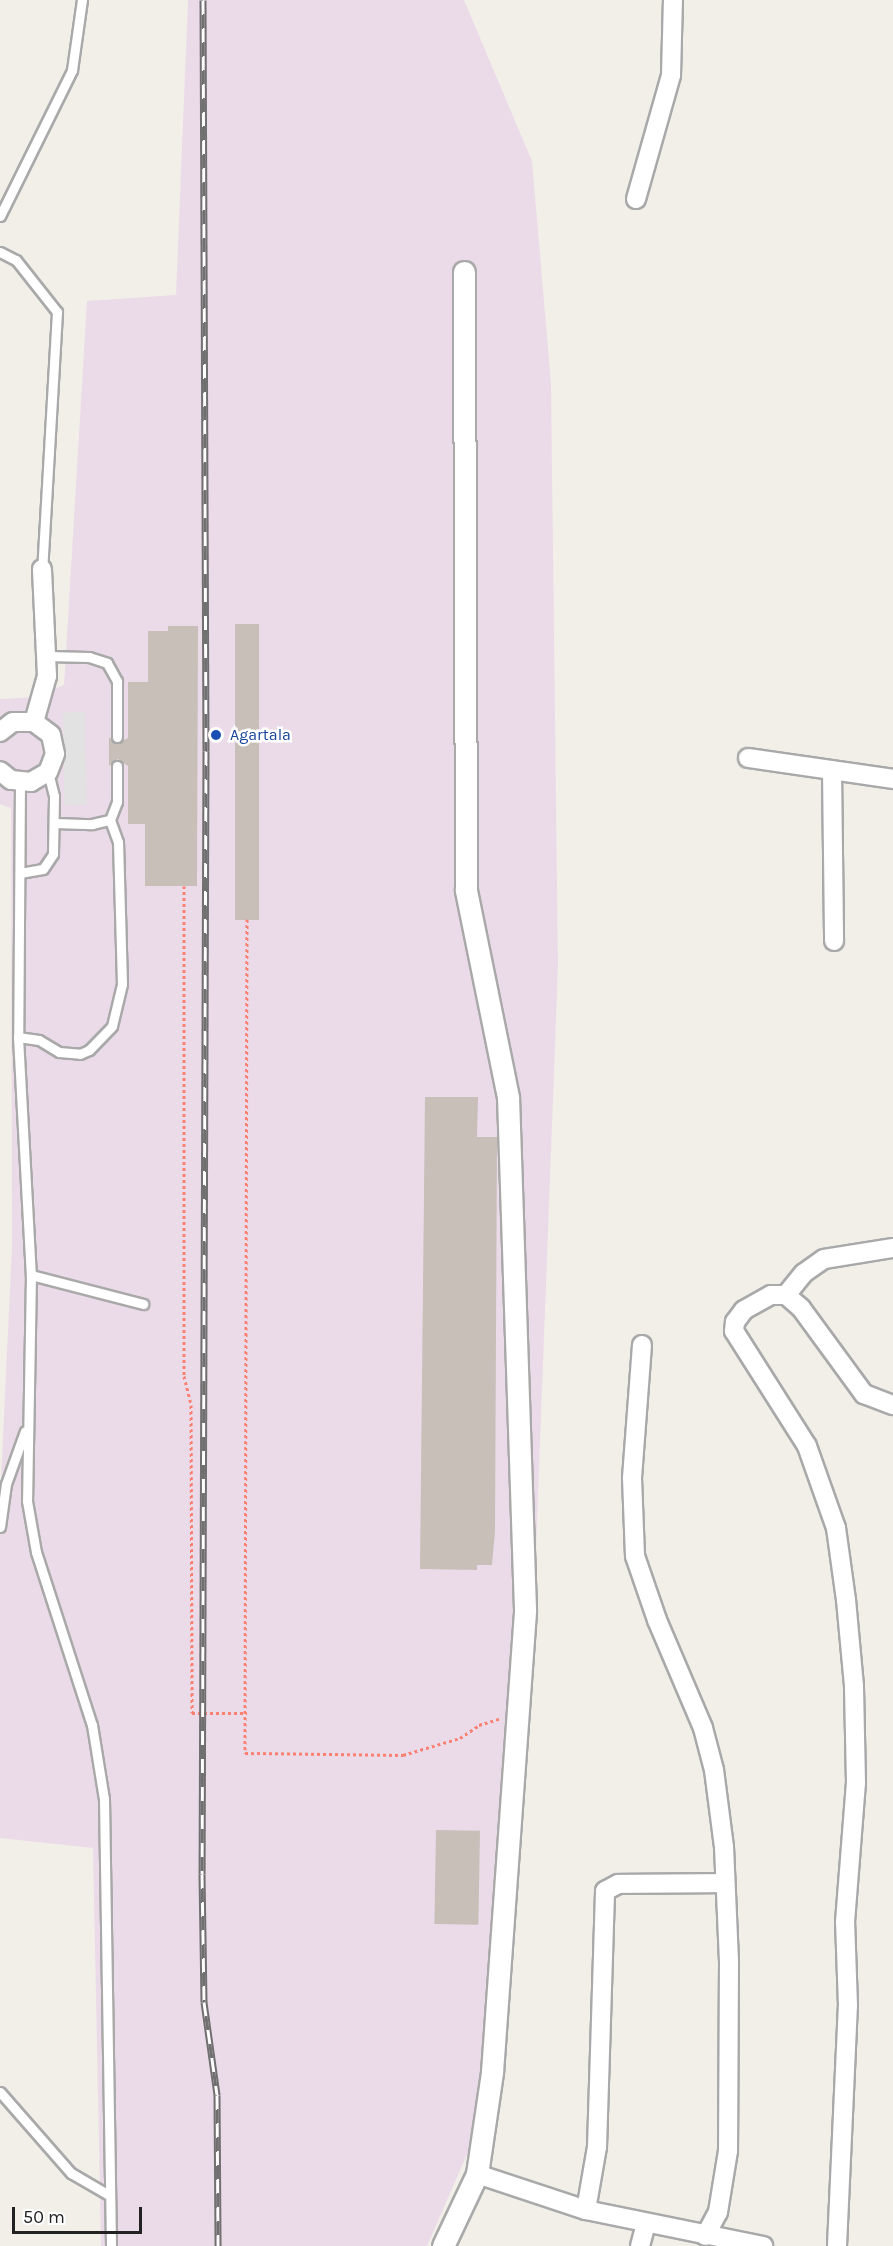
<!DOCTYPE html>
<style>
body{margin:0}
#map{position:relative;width:893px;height:2246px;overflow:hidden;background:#f2efe9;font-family:Karla,sans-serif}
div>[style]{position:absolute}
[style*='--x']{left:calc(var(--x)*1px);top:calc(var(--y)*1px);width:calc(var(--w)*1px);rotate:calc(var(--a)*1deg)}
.industrial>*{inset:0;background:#ebdbe8}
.parking>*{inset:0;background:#e2e2e2;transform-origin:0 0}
.building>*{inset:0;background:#c7bfb8;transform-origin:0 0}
.path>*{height:3px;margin-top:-1.5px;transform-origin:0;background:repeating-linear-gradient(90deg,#fa8072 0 3px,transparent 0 6px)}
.roads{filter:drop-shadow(2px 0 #a9a9a9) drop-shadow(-2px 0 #a9a9a9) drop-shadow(0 2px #a9a9a9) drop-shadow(0 -2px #a9a9a9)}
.service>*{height:9px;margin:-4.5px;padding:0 4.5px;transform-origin:4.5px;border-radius:4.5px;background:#fff}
.minor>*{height:18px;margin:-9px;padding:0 9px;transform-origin:9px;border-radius:9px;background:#fff}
.tertiary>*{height:21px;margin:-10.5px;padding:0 10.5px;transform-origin:10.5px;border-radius:10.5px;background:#fff}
.rail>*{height:7px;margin-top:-3.5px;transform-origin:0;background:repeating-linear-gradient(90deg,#fff 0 14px,#707070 0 28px);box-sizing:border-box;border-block:2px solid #707070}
.dots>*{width:16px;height:16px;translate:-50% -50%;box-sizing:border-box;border:3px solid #fff;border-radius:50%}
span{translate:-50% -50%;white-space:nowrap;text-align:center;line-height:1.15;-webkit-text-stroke:5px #fff;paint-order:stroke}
.transit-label{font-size:16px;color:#164399}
.left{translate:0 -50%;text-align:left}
.scale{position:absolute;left:12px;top:2207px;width:130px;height:27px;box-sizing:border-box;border:3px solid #222;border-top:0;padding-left:8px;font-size:18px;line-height:21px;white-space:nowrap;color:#222;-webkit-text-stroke:4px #fff;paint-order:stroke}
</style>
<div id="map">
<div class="industrial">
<div style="clip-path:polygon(188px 0,464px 0,532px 161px,551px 384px,558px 966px,532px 1656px,502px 1769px,499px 2018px,471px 2145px,427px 2246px,101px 2246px,93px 1848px,0 1838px,0 1501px,12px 1246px,11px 808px,0 804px,0 699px,34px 697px,64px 685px,87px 301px,176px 295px)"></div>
</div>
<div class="parking">
<div style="left:85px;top:712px;width:93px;height:22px;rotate:89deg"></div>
</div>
<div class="building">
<div style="left:235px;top:624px;width:24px;height:296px"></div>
<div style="clip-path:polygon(168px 626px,198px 626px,197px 886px,145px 886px,145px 824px,128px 824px,128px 766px,118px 759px,109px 766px,109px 737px,116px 744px,128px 738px,128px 682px,148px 682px,148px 631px,168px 631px)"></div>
<div style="clip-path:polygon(425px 1097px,478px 1097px,477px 1137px,497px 1137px,495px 1531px,492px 1565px,477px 1565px,477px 1570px,420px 1569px)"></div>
<div style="left:436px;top:1830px;width:44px;height:94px;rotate:1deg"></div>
</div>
<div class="path">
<div style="--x:184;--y:886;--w:490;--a:90"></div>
<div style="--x:184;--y:1376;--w:30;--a:76"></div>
<div style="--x:191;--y:1405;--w:308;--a:89.8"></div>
<div style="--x:192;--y:1713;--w:55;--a:0"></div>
<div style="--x:247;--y:919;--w:834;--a:90.14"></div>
<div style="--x:245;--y:1753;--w:158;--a:0.7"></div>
<div style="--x:403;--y:1755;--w:59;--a:-16.6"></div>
<div style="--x:460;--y:1738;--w:23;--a:-34"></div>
<div style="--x:479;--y:1725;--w:21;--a:-17"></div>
</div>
<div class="roads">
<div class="service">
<div style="--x:0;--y:216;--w:163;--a:-63.7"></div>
<div style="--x:72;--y:70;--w:71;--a:-81.9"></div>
<div style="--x:0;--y:252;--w:18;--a:27"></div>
<div style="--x:16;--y:260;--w:66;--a:51.7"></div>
<div style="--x:57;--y:312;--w:257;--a:93.3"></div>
<div style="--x:46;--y:656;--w:43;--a:1.3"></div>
<div style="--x:89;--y:657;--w:19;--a:18"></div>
<div style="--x:107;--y:663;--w:21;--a:61"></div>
<div style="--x:117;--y:681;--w:56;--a:90"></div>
<div style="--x:20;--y:782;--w:255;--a:90.4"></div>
<div style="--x:18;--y:1037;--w:238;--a:86.9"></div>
<div style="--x:31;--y:1275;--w:226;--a:91"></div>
<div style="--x:27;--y:1501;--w:52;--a:80"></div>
<div style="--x:36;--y:1552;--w:182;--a:72.1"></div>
<div style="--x:92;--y:1725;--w:75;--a:80.8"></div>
<div style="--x:104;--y:1799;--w:447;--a:89.1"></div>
<div style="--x:54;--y:823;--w:38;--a:2"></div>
<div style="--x:92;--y:824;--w:18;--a:-13"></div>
<div style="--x:110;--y:820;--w:19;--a:-69"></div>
<div style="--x:117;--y:802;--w:36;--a:-90"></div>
<div style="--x:20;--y:873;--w:23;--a:-10"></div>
<div style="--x:43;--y:869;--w:18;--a:-56"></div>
<div style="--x:53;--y:854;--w:58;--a:-89"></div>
<div style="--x:54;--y:796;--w:25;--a:-104"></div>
<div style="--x:18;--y:1037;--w:21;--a:8"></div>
<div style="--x:39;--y:1040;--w:23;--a:31"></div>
<div style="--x:59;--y:1052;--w:21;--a:5"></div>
<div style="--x:80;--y:1054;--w:10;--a:-24"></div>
<div style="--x:89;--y:1050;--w:33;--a:-46"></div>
<div style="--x:112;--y:1026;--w:43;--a:-76.6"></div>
<div style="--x:122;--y:984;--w:142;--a:-91.6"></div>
<div style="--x:118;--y:842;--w:23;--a:-110"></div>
<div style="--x:31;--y:1275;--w:116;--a:14.5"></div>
<div style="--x:0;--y:1527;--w:43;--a:-82.1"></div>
<div style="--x:6;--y:1484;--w:56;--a:-70.3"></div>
<div style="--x:0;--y:2092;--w:108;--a:48.8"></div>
<div style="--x:71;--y:2173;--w:44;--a:30.1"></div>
</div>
<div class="minor">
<div style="--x:636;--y:199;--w:129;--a:-74.2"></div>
<div style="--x:671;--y:75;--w:75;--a:-88.5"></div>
<div style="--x:34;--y:722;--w:48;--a:-74.2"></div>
<div style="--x:47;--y:676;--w:107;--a:-92.7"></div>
<div style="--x:0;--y:732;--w:16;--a:-38"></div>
<div style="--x:13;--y:722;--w:21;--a:0"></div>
<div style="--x:34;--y:722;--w:21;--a:37"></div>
<div style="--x:51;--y:735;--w:19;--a:78"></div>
<div style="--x:55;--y:754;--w:19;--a:111"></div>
<div style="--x:48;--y:772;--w:20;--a:150"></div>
<div style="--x:31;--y:782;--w:20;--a:-174"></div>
<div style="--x:11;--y:780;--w:14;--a:-141"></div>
<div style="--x:748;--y:758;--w:147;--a:8.2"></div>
<div style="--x:832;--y:771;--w:170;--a:89.3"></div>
<div style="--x:786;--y:1295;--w:28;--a:-51"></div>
<div style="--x:804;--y:1273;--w:24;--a:-35"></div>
<div style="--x:824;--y:1259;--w:70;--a:-9.1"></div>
<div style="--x:642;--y:1345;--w:133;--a:94.3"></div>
<div style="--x:632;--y:1478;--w:78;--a:87.8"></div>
<div style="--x:635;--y:1556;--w:68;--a:71"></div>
<div style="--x:657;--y:1620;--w:117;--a:66.9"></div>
<div style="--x:703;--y:1728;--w:43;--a:75.3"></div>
<div style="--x:714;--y:1770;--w:78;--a:82.6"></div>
<div style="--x:724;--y:1847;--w:116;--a:87.5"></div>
<div style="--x:729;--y:1963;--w:188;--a:90.3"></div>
<div style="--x:728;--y:2151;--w:62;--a:99.3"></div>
<div style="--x:718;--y:2212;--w:27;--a:118"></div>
<div style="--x:477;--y:2174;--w:115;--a:18.3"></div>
<div style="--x:586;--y:2210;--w:181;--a:11.5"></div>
<div style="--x:586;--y:2210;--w:64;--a:-80.1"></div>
<div style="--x:597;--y:2147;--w:256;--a:-88.2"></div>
<div style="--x:605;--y:1891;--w:15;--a:-28"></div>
<div style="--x:618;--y:1884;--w:107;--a:-0.5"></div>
<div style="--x:640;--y:2246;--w:23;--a:-75"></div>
<div style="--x:837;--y:2246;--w:240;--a:-87.4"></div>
<div style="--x:848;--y:2006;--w:84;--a:-92"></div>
<div style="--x:845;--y:1922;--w:139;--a:-85.5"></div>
<div style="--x:856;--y:1783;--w:97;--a:-91.2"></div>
<div style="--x:854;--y:1686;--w:86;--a:-95.3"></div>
<div style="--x:846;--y:1600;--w:73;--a:-97.9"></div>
<div style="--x:836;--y:1528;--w:87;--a:-109.5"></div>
<div style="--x:807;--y:1446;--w:136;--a:-122.4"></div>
<div style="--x:734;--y:1331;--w:9;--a:-84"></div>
<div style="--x:735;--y:1322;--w:15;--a:-53"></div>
<div style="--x:744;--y:1310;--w:31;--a:-29"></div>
<div style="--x:771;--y:1295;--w:15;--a:0"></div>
<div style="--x:786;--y:1295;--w:20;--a:41"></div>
<div style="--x:801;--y:1308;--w:107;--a:53.8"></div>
<div style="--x:864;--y:1394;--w:31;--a:21"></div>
</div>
<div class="tertiary">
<div style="--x:443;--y:2246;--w:80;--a:-64.7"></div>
<div style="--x:477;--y:2174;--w:103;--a:-81.6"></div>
<div style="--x:492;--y:2072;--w:464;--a:-85.9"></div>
<div style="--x:525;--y:1609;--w:512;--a:-91.9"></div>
<div style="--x:508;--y:1097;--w:211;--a:-101.5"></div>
<div style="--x:466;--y:890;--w:618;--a:-90.19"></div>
</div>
</div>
<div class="rail">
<div style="--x:203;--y:0;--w:751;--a:89.77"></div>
<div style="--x:206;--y:751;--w:1123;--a:90.2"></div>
<div style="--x:202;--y:1874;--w:128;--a:89.1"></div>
<div style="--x:204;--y:2002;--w:94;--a:82"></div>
<div style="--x:217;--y:2095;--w:151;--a:89.6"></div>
</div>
<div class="dots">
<div style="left:216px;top:735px;background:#1a4fb4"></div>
</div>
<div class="transit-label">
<span class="left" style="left:230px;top:735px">Agartala</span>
</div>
<div class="scale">50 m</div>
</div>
